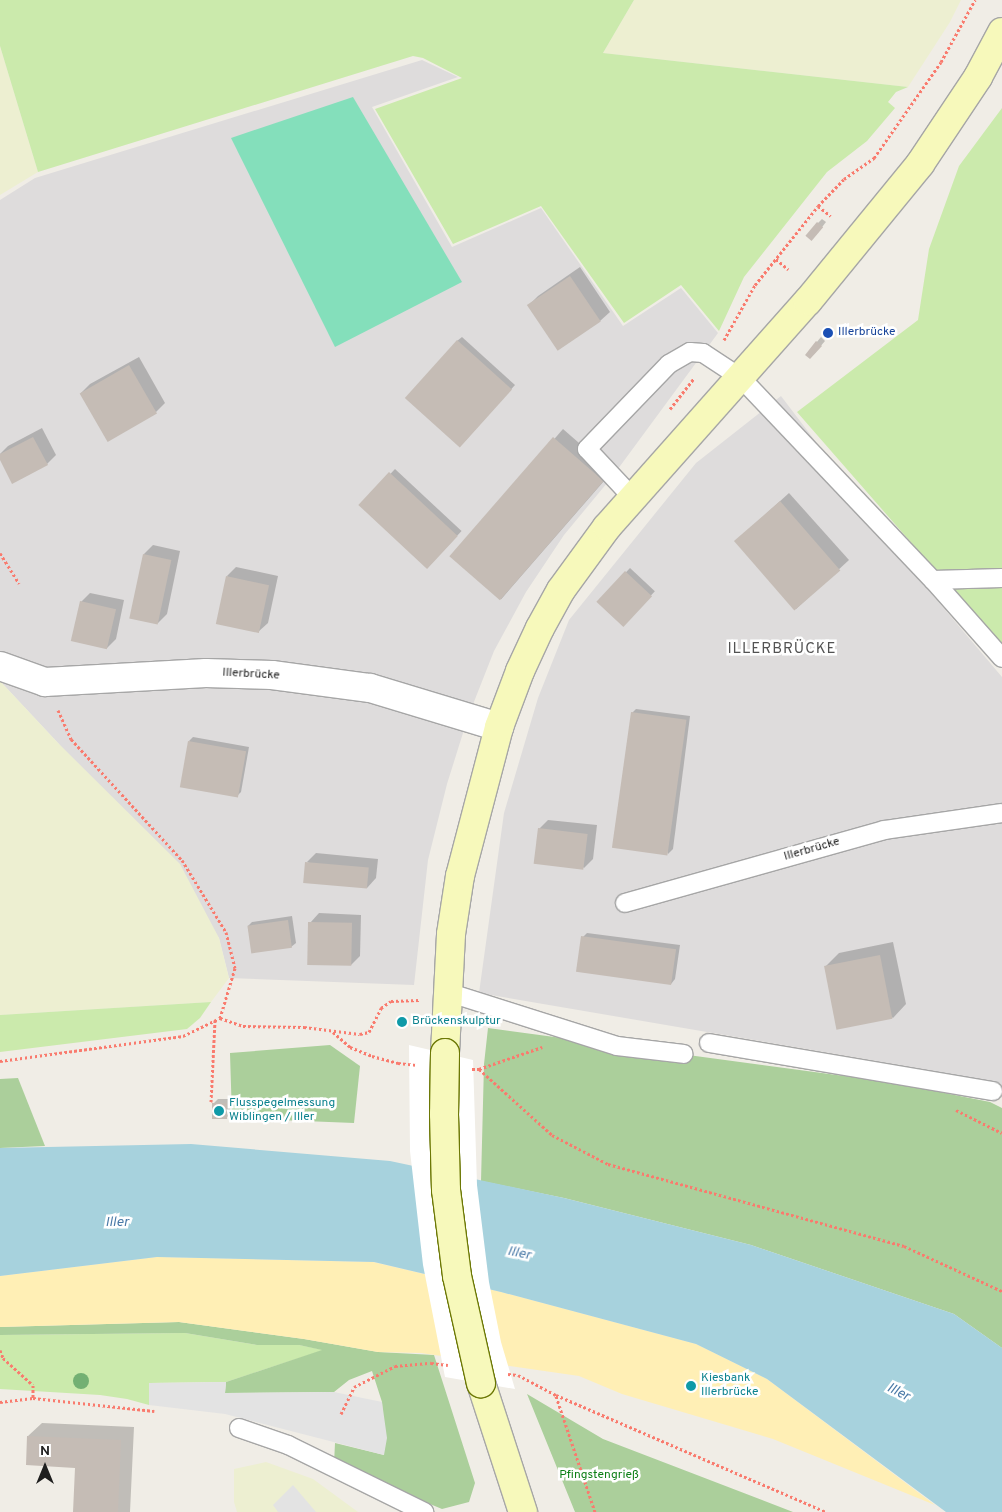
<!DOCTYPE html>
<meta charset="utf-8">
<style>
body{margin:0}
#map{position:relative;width:1002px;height:1512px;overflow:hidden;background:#f0ede6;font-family:Overpass,sans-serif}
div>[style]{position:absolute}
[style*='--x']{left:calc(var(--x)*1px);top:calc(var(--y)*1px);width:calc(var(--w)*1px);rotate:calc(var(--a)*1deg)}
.residential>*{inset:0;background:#dedcdc}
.farmland>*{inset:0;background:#edefd1}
.grass>*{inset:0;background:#cbeaac}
.forest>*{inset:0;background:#abcf9b}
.sand>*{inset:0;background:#ffefb5}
.pitch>*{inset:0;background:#84dfbb}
.parking>*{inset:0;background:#e3e3e3}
.water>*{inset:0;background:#a7d2dd}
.pier>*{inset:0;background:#fff}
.shadow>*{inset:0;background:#0003;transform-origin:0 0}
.building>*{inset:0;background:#c5bcb5;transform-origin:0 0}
.path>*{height:3px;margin-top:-1.5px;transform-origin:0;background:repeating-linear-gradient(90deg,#f97b6e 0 2.5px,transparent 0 5px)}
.roads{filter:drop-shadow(1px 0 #a6a6a6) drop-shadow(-1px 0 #a6a6a6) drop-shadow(0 1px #a6a6a6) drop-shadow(0 -1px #a6a6a6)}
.lane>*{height:18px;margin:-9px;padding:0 9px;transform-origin:9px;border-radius:9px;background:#fff}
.street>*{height:28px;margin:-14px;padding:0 14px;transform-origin:14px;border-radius:14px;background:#fff}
.secondary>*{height:28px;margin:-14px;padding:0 14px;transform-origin:14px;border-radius:14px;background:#f7f9bb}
.bridges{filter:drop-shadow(1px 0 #6c7805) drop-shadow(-1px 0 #6c7805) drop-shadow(0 1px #6c7805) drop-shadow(0 -1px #6c7805)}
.secondary-bridge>*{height:28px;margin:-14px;padding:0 14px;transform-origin:14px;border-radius:14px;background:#f7f9bb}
.trees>*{width:16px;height:16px;margin:-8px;border-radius:50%;background:#73b073}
.dots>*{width:14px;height:14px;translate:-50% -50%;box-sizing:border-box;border:2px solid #fff;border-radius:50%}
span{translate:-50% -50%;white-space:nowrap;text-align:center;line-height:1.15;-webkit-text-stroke:5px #fff;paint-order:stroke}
.transit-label{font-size:12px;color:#164399}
.left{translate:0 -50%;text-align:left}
.street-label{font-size:12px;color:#1f1f1f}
.culture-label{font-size:12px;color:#0d838f}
.park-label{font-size:12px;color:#0c7f15}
.water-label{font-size:14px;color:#4979a7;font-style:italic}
.quarter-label{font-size:15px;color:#525252;letter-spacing:1px}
.north{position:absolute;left:20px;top:1442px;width:50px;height:50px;-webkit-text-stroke:4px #fff;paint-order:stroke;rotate:0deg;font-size:14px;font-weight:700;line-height:20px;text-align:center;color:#1f1f1f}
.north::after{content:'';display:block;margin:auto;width:18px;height:22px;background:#1f1f1f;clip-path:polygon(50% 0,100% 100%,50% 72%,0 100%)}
</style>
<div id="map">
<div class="residential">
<div style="clip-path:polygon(422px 60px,458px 77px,372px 107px,452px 247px,541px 208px,623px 326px,681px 288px,718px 333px,612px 477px,564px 535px,526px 592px,494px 651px,468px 717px,447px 784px,428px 860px,414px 985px,229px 978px,219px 938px,58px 743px,0 681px,0 200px,35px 178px)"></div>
<div style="clip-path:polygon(781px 396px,930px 592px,1002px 677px,1002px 1090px,929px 1070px,479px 993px,504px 813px,538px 698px,569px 620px,696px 463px)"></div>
</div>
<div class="farmland">
<div style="clip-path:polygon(634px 0,961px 0,950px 22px,908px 87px,603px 53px)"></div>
<div style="clip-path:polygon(0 46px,38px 172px,0 195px)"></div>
<div style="clip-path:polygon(0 681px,58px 743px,180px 864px,219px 938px,229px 978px,211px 1002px,0 1015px)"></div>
<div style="clip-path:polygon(266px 1462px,313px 1479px,358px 1512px,237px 1512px,234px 1502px,234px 1469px)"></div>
</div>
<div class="grass">
<div style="clip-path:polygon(0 0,634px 0,603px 53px,908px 87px,896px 92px,888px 102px,895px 108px,867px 141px,827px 172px,744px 277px,719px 331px,681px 285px,624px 323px,541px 206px,453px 244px,375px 109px,462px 78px,423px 58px,413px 56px,38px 172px,0 46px)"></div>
<div style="clip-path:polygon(1002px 108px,1002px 644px,935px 570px,797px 412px,918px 320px,929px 249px,959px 166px)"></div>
<div style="clip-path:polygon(211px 1002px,200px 1018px,187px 1029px,0 1052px,0 1015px)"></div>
<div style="clip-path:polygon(185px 1333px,257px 1345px,299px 1345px,324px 1350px,226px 1382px,150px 1383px,149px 1405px,127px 1399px,100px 1395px,0 1389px,0 1335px)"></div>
</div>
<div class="forest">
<div style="clip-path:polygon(488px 1028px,889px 1082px,990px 1102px,1002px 1108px,1002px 1348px,954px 1314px,751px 1245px,564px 1198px,481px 1181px,484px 1064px)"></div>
<div style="clip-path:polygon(330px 1045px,360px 1066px,354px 1123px,232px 1118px,230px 1053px)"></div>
<div style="clip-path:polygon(18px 1078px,45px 1146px,0 1148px,0 1079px)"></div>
<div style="clip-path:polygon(179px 1322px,304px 1339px,378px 1352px,434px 1355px,475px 1483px,469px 1502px,442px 1509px,334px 1464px,335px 1443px,384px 1455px,382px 1402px,372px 1371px,349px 1380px,334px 1392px,225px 1393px,226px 1382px,322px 1350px,299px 1345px,257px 1345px,185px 1333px,0 1335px,0 1327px)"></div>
<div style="clip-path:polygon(527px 1394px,603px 1439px,793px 1512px,575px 1512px)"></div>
</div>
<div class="sand">
<div style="clip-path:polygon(157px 1257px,373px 1262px,501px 1292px,696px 1344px,767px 1379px,935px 1505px,773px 1439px,622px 1394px,579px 1376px,421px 1353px,378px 1352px,304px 1339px,179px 1322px,0 1327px,0 1276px)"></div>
</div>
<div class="pitch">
<div style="clip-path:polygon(353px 97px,462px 282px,335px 347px,231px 138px)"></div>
</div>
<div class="parking">
<div style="clip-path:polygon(226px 1382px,225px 1393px,334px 1392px,382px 1402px,387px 1438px,384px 1455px,225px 1414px,149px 1405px,149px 1383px)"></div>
<div style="clip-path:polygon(293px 1485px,316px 1512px,278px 1512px,273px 1505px)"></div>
</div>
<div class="water">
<div style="clip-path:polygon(191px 1144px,390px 1161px,564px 1198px,751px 1245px,954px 1314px,1002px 1348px,1002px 1512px,946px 1512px,767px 1379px,696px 1344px,501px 1292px,374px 1262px,157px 1257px,0 1276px,0 1148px)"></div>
</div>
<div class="pier">
<div style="clip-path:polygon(409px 1045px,473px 1060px,477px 1185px,489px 1282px,501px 1342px,515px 1389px,445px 1377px,423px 1265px,410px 1151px)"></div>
</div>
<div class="shadow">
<div style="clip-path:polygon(822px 219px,826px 222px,816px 235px,818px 223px)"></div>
<div style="clip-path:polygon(580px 267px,610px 312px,600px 321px,558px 349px,529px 305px,538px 296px)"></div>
<div style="clip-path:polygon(462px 337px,515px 385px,465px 441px,457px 341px)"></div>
<div style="clip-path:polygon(821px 337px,825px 341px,814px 354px,806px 355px)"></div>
<div style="clip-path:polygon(139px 357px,165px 403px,156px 412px,81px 393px,90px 384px)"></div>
<div style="clip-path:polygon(42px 428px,56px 455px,47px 464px,0 457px,0 454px,8px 446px)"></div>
<div style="left:563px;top:429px;width:65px;height:169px;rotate:41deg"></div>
<div style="left:395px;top:469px;width:91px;height:50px;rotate:43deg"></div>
<div style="clip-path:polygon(789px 493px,849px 560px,796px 609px,745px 533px)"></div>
<div style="clip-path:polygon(153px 545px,180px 551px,167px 614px,158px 623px,144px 554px)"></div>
<div style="clip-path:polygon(236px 567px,278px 576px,268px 623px,258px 632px,227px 576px)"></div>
<div style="left:630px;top:568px;width:34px;height:47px;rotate:43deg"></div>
<div style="clip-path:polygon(90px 593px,124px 600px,116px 639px,107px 648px,81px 602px)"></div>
<div style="clip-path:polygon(636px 709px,690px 716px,673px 849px,668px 854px,632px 713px)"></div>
<div style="clip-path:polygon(193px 737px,249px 747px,241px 792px,237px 796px,189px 741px)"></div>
<div style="clip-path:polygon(548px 820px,597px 825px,593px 859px,584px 868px,539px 829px)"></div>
<div style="clip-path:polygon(316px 853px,378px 859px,376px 878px,367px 888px,307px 862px)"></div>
<div style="clip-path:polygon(319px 913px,361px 915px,360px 956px,351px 965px,310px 923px)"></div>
<div style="clip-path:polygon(292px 916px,296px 943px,291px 947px,248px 926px,252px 922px)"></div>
<div style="clip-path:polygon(587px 933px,680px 945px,675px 979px,671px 984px,583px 937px)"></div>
<div style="clip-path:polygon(893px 942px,906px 1004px,893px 1018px,825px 967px,839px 953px)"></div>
<div style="clip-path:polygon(218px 1099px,231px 1099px,230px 1114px,226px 1118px,214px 1103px)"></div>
<div style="clip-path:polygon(42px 1423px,134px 1427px,130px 1512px,74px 1512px,77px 1467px,28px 1436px)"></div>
</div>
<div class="building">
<div style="left:817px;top:222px;width:8px;height:18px;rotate:40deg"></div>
<div style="left:570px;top:276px;width:55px;height:52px;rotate:56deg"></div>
<div style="left:457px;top:340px;width:74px;height:78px;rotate:42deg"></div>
<div style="clip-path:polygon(816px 341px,822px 346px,810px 359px,805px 355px)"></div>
<div style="left:129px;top:365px;width:56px;height:57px;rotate:60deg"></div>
<div style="clip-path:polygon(33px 437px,48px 465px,12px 484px,0 460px,0 454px)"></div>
<div style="left:553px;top:437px;width:67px;height:158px;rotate:41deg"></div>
<div style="left:389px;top:472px;width:94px;height:45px;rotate:43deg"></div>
<div style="left:780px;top:501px;width:92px;height:61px;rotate:49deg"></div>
<div style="left:143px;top:554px;width:29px;height:66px;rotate:12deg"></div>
<div style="left:625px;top:571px;width:37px;height:42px;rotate:43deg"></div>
<div style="left:226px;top:576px;width:44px;height:49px;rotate:12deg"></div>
<div style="left:80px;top:601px;width:37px;height:41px;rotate:13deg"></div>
<div style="left:631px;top:712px;width:56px;height:137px;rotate:8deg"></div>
<div style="left:188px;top:741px;width:59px;height:47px;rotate:10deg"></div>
<div style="left:538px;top:828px;width:50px;height:36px;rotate:7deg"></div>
<div style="left:305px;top:862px;width:64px;height:21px;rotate:5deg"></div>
<div style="left:288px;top:920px;width:28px;height:41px;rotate:82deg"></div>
<div style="left:308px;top:922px;width:44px;height:43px;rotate:1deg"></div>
<div style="left:581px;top:936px;width:96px;height:36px;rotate:8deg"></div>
<div style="left:880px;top:955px;width:65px;height:57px;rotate:79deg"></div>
<div style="left:212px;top:1103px;width:15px;height:16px"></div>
<div style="clip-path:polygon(27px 1436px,121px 1440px,118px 1512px,73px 1512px,75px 1468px,26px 1465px)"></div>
</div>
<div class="path">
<div style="--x:818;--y:206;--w:16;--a:38"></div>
<div style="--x:776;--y:259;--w:16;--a:40"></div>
<div style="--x:724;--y:340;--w:63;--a:-60.6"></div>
<div style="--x:755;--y:285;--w:101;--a:-51.4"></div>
<div style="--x:818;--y:206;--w:37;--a:-46"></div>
<div style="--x:844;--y:179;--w:37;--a:-35"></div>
<div style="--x:874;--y:158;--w:117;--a:-55.1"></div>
<div style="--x:941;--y:62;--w:71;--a:-61.3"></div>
<div style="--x:670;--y:409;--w:39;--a:-52"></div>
<div style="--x:0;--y:553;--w:36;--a:58"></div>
<div style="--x:58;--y:710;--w:32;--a:66"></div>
<div style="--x:71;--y:739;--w:164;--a:47.5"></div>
<div style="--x:182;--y:860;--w:84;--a:58.6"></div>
<div style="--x:226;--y:932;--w:37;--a:76"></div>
<div style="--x:235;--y:968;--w:52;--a:106.7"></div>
<div style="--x:333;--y:1032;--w:23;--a:41"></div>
<div style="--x:350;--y:1047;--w:24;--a:22"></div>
<div style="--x:372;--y:1056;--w:27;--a:15"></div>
<div style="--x:398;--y:1063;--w:18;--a:6"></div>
<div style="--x:0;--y:1061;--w:185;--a:-7.8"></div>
<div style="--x:183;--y:1036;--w:41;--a:-25.9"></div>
<div style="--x:220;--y:1018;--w:24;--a:19"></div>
<div style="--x:243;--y:1026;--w:61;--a:0.9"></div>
<div style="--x:304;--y:1027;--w:56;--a:7.1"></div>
<div style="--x:360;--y:1034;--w:9;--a:-13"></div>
<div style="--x:369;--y:1032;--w:27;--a:-63"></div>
<div style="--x:381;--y:1008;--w:12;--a:-35"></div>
<div style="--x:391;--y:1001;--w:28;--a:-2"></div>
<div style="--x:472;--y:1069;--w:7;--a:0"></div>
<div style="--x:479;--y:1069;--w:98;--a:42.1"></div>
<div style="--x:552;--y:1135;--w:63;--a:27.4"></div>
<div style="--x:608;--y:1164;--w:307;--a:15.5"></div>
<div style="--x:904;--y:1246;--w:108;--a:24.7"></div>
<div style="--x:479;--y:1069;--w:67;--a:-19.2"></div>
<div style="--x:211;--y:1102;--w:82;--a:-87.2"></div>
<div style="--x:956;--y:1110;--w:51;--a:26.6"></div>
<div style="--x:0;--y:1350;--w:9;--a:69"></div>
<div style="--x:3;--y:1358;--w:40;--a:42"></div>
<div style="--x:33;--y:1385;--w:13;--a:90"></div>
<div style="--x:508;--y:1374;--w:10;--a:6"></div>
<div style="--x:518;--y:1375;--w:43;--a:27.8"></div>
<div style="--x:556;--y:1395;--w:294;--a:23.4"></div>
<div style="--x:556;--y:1396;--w:122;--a:71.4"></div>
<div style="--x:0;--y:1402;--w:33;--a:-7"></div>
<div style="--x:33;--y:1398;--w:122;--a:6.1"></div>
<div style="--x:341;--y:1414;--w:30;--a:-64"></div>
<div style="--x:354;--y:1387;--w:46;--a:-27.1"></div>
<div style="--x:395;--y:1366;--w:36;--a:-5"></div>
<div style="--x:431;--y:1363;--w:17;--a:7"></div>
</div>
<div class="roads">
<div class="lane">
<div style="--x:633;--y:498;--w:67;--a:-133.2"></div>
<div style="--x:587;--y:449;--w:118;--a:-46"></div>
<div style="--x:669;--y:364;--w:24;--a:-30"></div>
<div style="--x:690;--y:352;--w:13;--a:4"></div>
<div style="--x:703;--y:353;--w:45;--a:33.3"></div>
<div style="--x:741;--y:378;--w:279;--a:46.5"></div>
<div style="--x:933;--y:580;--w:104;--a:48.5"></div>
<div style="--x:933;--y:580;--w:69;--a:-1.7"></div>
<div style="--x:625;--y:903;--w:269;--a:-15.7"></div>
<div style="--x:884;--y:830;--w:119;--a:-8.2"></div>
<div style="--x:447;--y:992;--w:178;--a:17.6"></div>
<div style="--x:617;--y:1046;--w:67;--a:6.8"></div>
<div style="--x:709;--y:1043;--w:288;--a:9.6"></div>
<div style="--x:239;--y:1428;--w:52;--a:19.1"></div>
<div style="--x:288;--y:1445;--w:152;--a:26.2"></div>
</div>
<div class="street">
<div style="--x:0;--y:666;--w:48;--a:19.6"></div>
<div style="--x:45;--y:682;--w:161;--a:-3.2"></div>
<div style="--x:206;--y:673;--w:66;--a:1.7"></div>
<div style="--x:272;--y:675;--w:99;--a:7.6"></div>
<div style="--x:370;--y:688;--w:135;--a:16.8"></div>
</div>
<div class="secondary">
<div style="--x:445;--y:1053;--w:119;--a:-87.1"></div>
<div style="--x:451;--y:934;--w:59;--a:-81.2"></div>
<div style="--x:460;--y:876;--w:154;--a:-75.3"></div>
<div style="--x:499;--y:727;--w:60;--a:-69.4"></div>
<div style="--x:520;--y:671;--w:47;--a:-65.1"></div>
<div style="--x:540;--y:628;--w:43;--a:-61.1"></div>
<div style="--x:561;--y:590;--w:78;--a:-53.9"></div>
<div style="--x:607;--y:527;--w:302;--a:-48.4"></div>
<div style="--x:808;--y:301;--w:177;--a:-50.7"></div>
<div style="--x:920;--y:164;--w:105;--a:-56.3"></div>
<div style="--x:978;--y:77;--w:51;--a:-61.9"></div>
<div style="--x:481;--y:1383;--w:136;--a:72"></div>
</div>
</div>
<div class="bridges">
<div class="secondary-bridge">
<div style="--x:445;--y:1053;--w:61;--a:90.9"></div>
<div style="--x:444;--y:1114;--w:76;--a:88.5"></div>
<div style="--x:446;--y:1190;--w:87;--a:82.7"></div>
<div style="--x:457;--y:1276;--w:110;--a:77.4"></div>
</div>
</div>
<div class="trees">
<div style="left:81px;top:1381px"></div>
</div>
<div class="dots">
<div style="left:828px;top:333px;background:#1a4fb4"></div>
<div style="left:402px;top:1022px;background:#0f9aa8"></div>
<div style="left:219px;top:1111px;background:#0f9aa8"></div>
<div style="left:691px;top:1386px;background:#0f9aa8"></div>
</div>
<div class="transit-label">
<span class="left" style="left:838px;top:333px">Illerbrücke</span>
</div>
<div class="street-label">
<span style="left:251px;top:675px;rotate:3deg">Illerbrücke</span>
<span style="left:812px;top:850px;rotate:-16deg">Illerbrücke</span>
</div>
<div class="culture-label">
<span class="left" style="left:412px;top:1022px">Brückenskulptur</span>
<span class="left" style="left:229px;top:1111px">Flusspegelmessung<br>Wiblingen / Iller</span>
<span class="left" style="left:701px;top:1386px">Kiesbank<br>Illerbrücke</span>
</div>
<div class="park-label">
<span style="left:599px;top:1476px">Pfingstengrieß</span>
</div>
<div class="water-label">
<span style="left:117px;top:1223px">Iller</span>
<span style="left:519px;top:1254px;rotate:12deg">Iller</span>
<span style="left:898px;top:1393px;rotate:27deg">Iller</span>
</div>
<div class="quarter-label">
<span style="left:782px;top:650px">ILLERBRÜCKE</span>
</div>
<div class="north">N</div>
</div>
